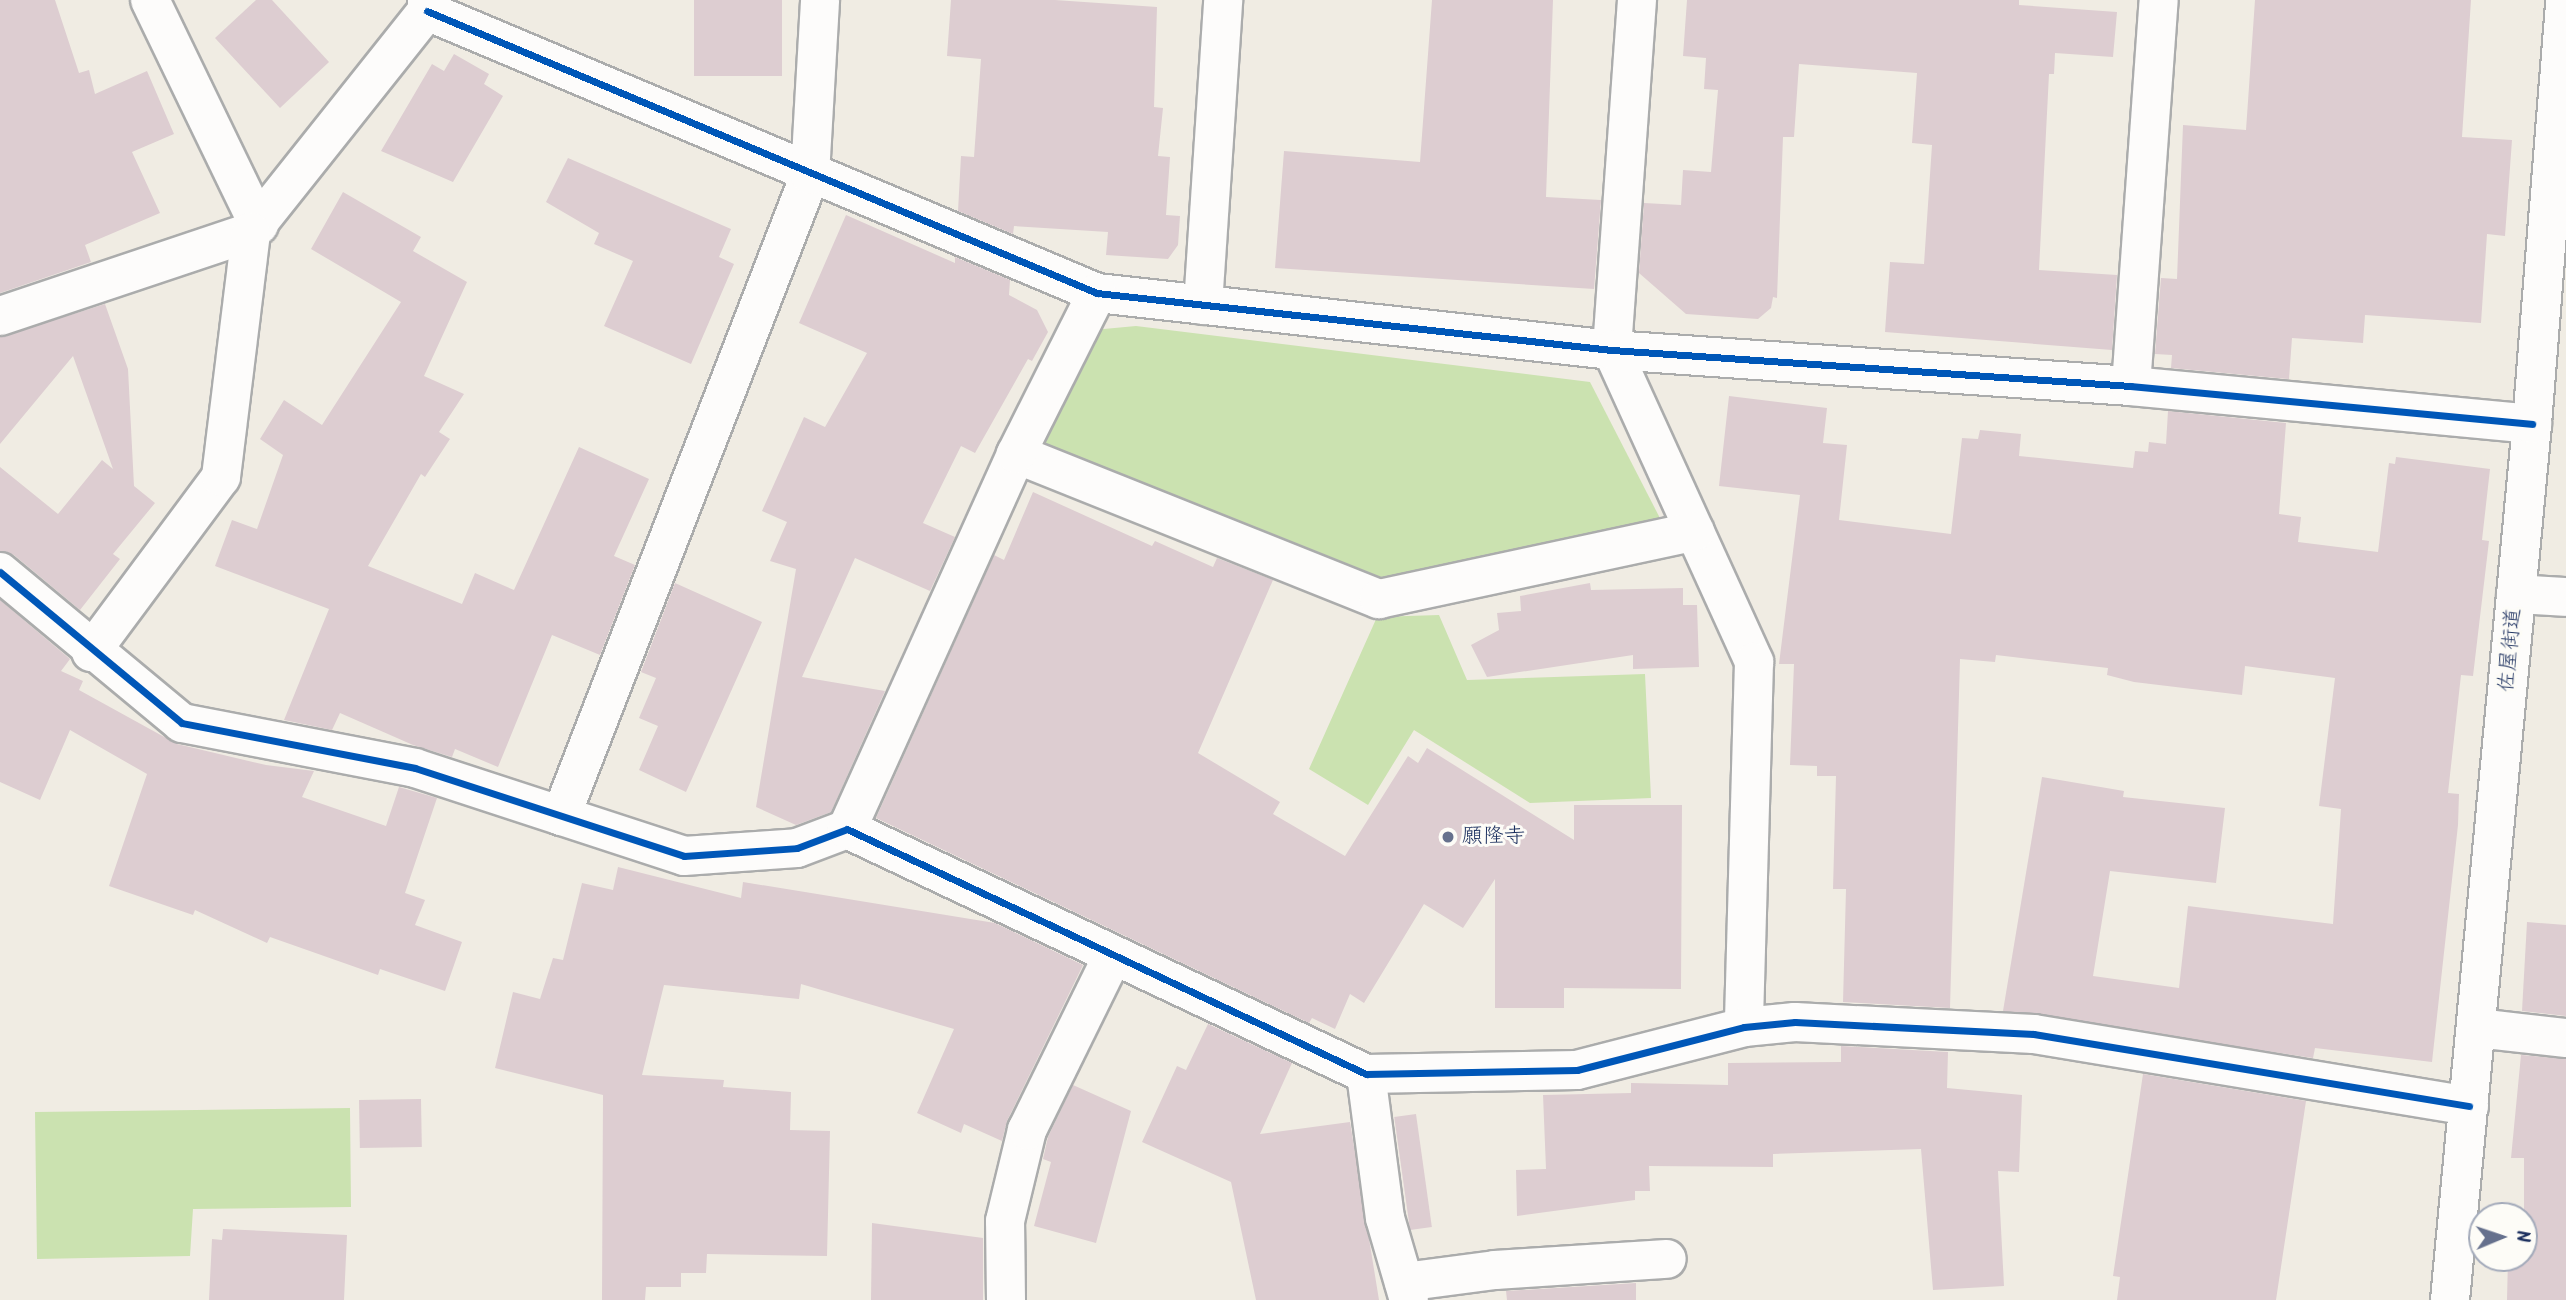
<!DOCTYPE html>
<meta charset="utf-8">
<style>
body{margin:0}
#map{position:relative;width:2566px;height:1300px;overflow:hidden;background:#f0ece3;font-family:Kalam,"Klee One",sans-serif}
div>[style]{position:absolute}
[style*='--x']{left:calc(var(--x)*1px);top:calc(var(--y)*1px);width:calc(var(--w)*1px);rotate:calc(var(--a)*1deg)}
.green>*{inset:0;background:#cbe2b0}
.building>*{inset:0;background:#ddcdd1;transform-origin:0 0}
.roads{filter:drop-shadow(2px 0 #abacac) drop-shadow(-2px 0 #abacac) drop-shadow(0 2px #abacac) drop-shadow(0 -2px #abacac)}
.minor>*{height:38px;margin:-19px;padding:0 19px;transform-origin:19px;border-radius:19px;background:#fdfcfb}
.cycleway>*{height:7px;margin:-3.5px;padding:0 3.5px;transform-origin:3.5px;border-radius:3.5px;background:#0057b8}
.dots>*{width:19px;height:19px;translate:-50% -50%;box-sizing:border-box;border:4px solid #fdfcf7;border-radius:50%}
span{translate:-50% -50%;white-space:nowrap;text-align:center;line-height:1.15;-webkit-text-stroke:6px #fdfcf7;paint-order:stroke}
.street-label{font-size:21px;color:#1b2f5e}
.poi-label{font-size:21px;color:#1b2f5e}
.left{translate:0 -50%;text-align:left}
.north{position:absolute;left:2468px;top:1202px;width:70px;height:70px;box-sizing:border-box;background:#fdfcf7;border:2px solid #a3aaba;border-radius:50%;rotate:88deg;font-size:19px;font-weight:700;line-height:28px;text-align:center;color:#1b2f5e}
.north::after{content:'';display:block;margin:auto;width:24px;height:32px;background:#66718d;clip-path:polygon(50% 0,100% 100%,50% 72%,0 100%)}
</style>
<div id="map">
<div class="green">
<div style="clip-path:polygon(1136px 326px,1590px 382px,1664px 526px,1377px 580px,1037px 445px,1093px 330px)"></div>
<div style="clip-path:polygon(1439px 615px,1467px 680px,1645px 674px,1651px 798px,1530px 803px,1414px 730px,1368px 805px,1309px 769px,1377px 617px)"></div>
<div style="clip-path:polygon(350px 1108px,351px 1207px,193px 1209px,190px 1256px,37px 1259px,35px 1112px)"></div>
</div>
<div class="building">
<div style="clip-path:polygon(0 0,55px 0,79px 73px,89px 70px,95px 94px,147px 71px,174px 134px,132px 152px,160px 213px,85px 245px,91px 262px,0 293px)"></div>
<div style="clip-path:polygon(256px 0,272px 0,329px 62px,280px 108px,215px 38px)"></div>
<div style="left:694px;top:0;width:88px;height:76px"></div>
<div style="clip-path:polygon(951px 0,1055px 0,1157px 7px,1154px 107px,1163px 108px,1158px 156px,1170px 157px,1166px 215px,1180px 216px,1178px 245px,1168px 259px,1106px 255px,1108px 232px,1014px 226px,1013px 234px,958px 211px,961px 156px,974px 157px,981px 59px,947px 56px)"></div>
<div style="clip-path:polygon(1432px 0,1553px 0,1546px 197px,1601px 200px,1594px 289px,1275px 268px,1284px 151px,1420px 162px)"></div>
<div style="clip-path:polygon(1687px 0,2019px 0,2019px 5px,2117px 12px,2113px 57px,2055px 53px,2054px 74px,2049px 74px,2039px 270px,2117px 275px,2112px 350px,1885px 332px,1890px 262px,1924px 264px,1932px 145px,1912px 143px,1917px 73px,1799px 64px,1794px 137px,1783px 137px,1777px 298px,1773px 297px,1771px 308px,1758px 319px,1686px 314px,1639px 273px,1644px 203px,1681px 205px,1683px 170px,1711px 172px,1718px 90px,1704px 89px,1706px 58px,1683px 56px)"></div>
<div style="clip-path:polygon(2255px 0,2471px 0,2462px 137px,2512px 140px,2505px 236px,2487px 234px,2481px 323px,2365px 315px,2363px 343px,2292px 338px,2289px 379px,2171px 368px,2172px 355px,2155px 354px,2161px 278px,2177px 279px,2183px 125px,2246px 130px)"></div>
<div style="clip-path:polygon(454px 54px,489px 74px,484px 84px,503px 96px,453px 182px,381px 151px,432px 64px,444px 71px)"></div>
<div style="clip-path:polygon(568px 158px,731px 229px,719px 257px,734px 264px,691px 364px,604px 326px,633px 261px,594px 244px,599px 233px,546px 202px)"></div>
<div style="clip-path:polygon(343px 192px,421px 237px,413px 251px,467px 282px,424px 376px,464px 394px,439px 432px,450px 439px,425px 477px,421px 474px,368px 566px,462px 604px,475px 573px,514px 590px,579px 447px,649px 479px,614px 556px,635px 565px,600px 655px,552px 635px,498px 767px,455px 749px,452px 757px,413px 745px,340px 713px,332px 730px,284px 720px,329px 609px,215px 566px,232px 520px,257px 529px,283px 455px,260px 439px,284px 400px,322px 425px,401px 302px,311px 249px)"></div>
<div style="clip-path:polygon(846px 215px,955px 263px,955px 257px,1010px 280px,1009px 295px,1037px 310px,1048px 332px,1032px 361px,1028px 359px,975px 453px,961px 446px,923px 523px,955px 537px,930px 591px,855px 558px,802px 677px,885px 691px,831px 812px,796px 825px,756px 807px,796px 569px,770px 561px,787px 522px,762px 511px,804px 417px,825px 427px,867px 353px,799px 323px)"></div>
<div style="clip-path:polygon(105px 304px,128px 369px,134px 486px,155px 503px,113px 554px,120px 559px,80px 610px,14px 555px,0 551px,0 467px,58px 514px,102px 460px,113px 469px,73px 356px,0 444px,0 337px)"></div>
<div style="clip-path:polygon(1729px 396px,1827px 408px,1823px 443px,1847px 445px,1839px 520px,1951px 534px,1962px 438px,1978px 439px,1980px 430px,2021px 434px,2019px 456px,2133px 468px,2135px 451px,2148px 452px,2149px 442px,2166px 444px,2168px 411px,2286px 423px,2279px 514px,2301px 517px,2298px 542px,2378px 552px,2389px 463px,2395px 464px,2396px 457px,2490px 469px,2482px 540px,2489px 541px,2473px 676px,2461px 675px,2448px 793px,2459px 794px,2458px 825px,2432px 1062px,2315px 1048px,2313px 1058px,2003px 1011px,2042px 777px,2124px 791px,2123px 797px,2225px 808px,2216px 883px,2110px 871px,2093px 976px,2179px 988px,2188px 906px,2333px 924px,2341px 809px,2319px 806px,2335px 678px,2245px 666px,2242px 695px,2134px 682px,2107px 675px,2108px 668px,1996px 655px,1995px 662px,1960px 659px,1950px 1008px,1843px 1002px,1846px 889px,1833px 889px,1836px 776px,1817px 776px,1817px 766px,1790px 765px,1794px 664px,1779px 664px,1800px 495px,1719px 486px)"></div>
<div style="clip-path:polygon(1033px 492px,1152px 546px,1155px 541px,1213px 567px,1217px 558px,1273px 580px,1198px 753px,1280px 802px,1273px 814px,1345px 856px,1408px 756px,1418px 763px,1427px 748px,1574px 840px,1574px 805px,1682px 805px,1681px 989px,1564px 988px,1564px 1008px,1495px 1008px,1495px 879px,1463px 928px,1424px 904px,1364px 1003px,1350px 994px,1335px 1029px,1312px 1018px,1309px 1023px,876px 818px,994px 555px,1004px 560px)"></div>
<div style="clip-path:polygon(675px 583px,762px 622px,686px 792px,639px 770px,658px 726px,639px 718px,656px 678px,641px 672px)"></div>
<div style="clip-path:polygon(1590px 583px,1591px 590px,1683px 588px,1683px 605px,1697px 605px,1699px 667px,1633px 669px,1633px 655px,1487px 677px,1471px 645px,1499px 630px,1497px 613px,1521px 611px,1520px 596px)"></div>
<div style="clip-path:polygon(0 600px,70px 659px,61px 671px,83px 681px,79px 690px,177px 744px,266px 765px,314px 771px,302px 797px,386px 826px,399px 787px,437px 798px,405px 893px,425px 900px,415px 925px,462px 942px,445px 991px,380px 969px,378px 975px,270px 937px,267px 943px,195px 910px,193px 915px,109px 886px,147px 774px,70px 730px,40px 800px,0 782px)"></div>
<div style="clip-path:polygon(618px 867px,741px 898px,743px 882px,995px 923px,1083px 965px,1007px 1121px,1002px 1141px,964px 1124px,961px 1133px,917px 1113px,954px 1029px,801px 984px,799px 999px,664px 985px,642px 1075px,724px 1080px,723px 1087px,791px 1092px,790px 1130px,830px 1131px,827px 1256px,707px 1254px,706px 1273px,681px 1273px,681px 1287px,646px 1287px,645px 1300px,602px 1300px,603px 1095px,495px 1068px,513px 992px,540px 999px,553px 958px,563px 960px,582px 883px,613px 890px)"></div>
<div style="clip-path:polygon(2527px 922px,2566px 925px,2566px 1016px,2522px 1011px)"></div>
<div style="clip-path:polygon(1208px 1024px,1292px 1063px,1260px 1134px,1350px 1122px,1379px 1300px,1256px 1300px,1231px 1182px,1142px 1142px,1177px 1066px,1186px 1070px)"></div>
<div style="clip-path:polygon(1841px 1046px,1948px 1052px,1947px 1088px,2022px 1095px,2019px 1172px,1998px 1171px,2004px 1286px,1933px 1290px,1921px 1149px,1773px 1154px,1773px 1167px,1649px 1166px,1650px 1191px,1635px 1191px,1635px 1200px,1517px 1216px,1516px 1170px,1546px 1169px,1543px 1095px,1631px 1093px,1631px 1083px,1728px 1085px,1728px 1063px,1841px 1062px)"></div>
<div style="clip-path:polygon(2521px 1055px,2566px 1059px,2566px 1300px,2507px 1300px,2508px 1258px,2524px 1258px,2524px 1158px,2511px 1158px)"></div>
<div style="clip-path:polygon(2143px 1074px,2306px 1101px,2276px 1300px,2117px 1300px,2120px 1277px,2113px 1276px)"></div>
<div style="clip-path:polygon(1073px 1085px,1131px 1111px,1096px 1243px,1034px 1226px,1051px 1162px,1043px 1159px,1048px 1137px)"></div>
<div style="left:421px;top:1099px;width:48px;height:62px;rotate:89deg"></div>
<div style="left:1416px;top:1114px;width:114px;height:22px;rotate:82deg"></div>
<div style="clip-path:polygon(872px 1223px,983px 1238px,983px 1300px,871px 1300px)"></div>
<div style="clip-path:polygon(223px 1229px,347px 1235px,344px 1300px,209px 1300px,212px 1239px,222px 1240px)"></div>
<div style="clip-path:polygon(1636px 1283px,1636px 1300px,1507px 1300px,1506px 1291px)"></div>
</div>
<div class="roads">
<div class="minor">
<div style="--x:150;--y:0;--w:250;--a:64.2"></div>
<div style="--x:1637;--y:0;--w:351;--a:94.1"></div>
<div style="--x:1612;--y:350;--w:343;--a:65.5"></div>
<div style="--x:1754;--y:662;--w:365;--a:91.6"></div>
<div style="--x:427;--y:11;--w:727;--a:22.83"></div>
<div style="--x:1097;--y:293;--w:518;--a:6.32"></div>
<div style="--x:1612;--y:350;--w:520;--a:3.97"></div>
<div style="--x:2131;--y:386;--w:403;--a:5.4"></div>
<div style="--x:1203;--y:305;--w:306;--a:-86.2"></div>
<div style="--x:0;--y:316;--w:265;--a:-18.5"></div>
<div style="--x:251;--y:232;--w:283;--a:-51.5"></div>
<div style="--x:427;--y:11;--w:11;--a:-90"></div>
<div style="--x:2131;--y:386;--w:387;--a:-85.9"></div>
<div style="--x:1016;--y:454;--w:391;--a:21.8"></div>
<div style="--x:1379;--y:599;--w:323;--a:-12.1"></div>
<div style="--x:0;--y:572;--w:236;--a:39.7"></div>
<div style="--x:182;--y:723;--w:237;--a:10.9"></div>
<div style="--x:415;--y:768;--w:283;--a:18.1"></div>
<div style="--x:684;--y:856;--w:113;--a:-4"></div>
<div style="--x:797;--y:848;--w:53;--a:-20.8"></div>
<div style="--x:847;--y:829;--w:574;--a:25.27"></div>
<div style="--x:1366;--y:1074;--w:211;--a:-1.1"></div>
<div style="--x:1577;--y:1070;--w:172;--a:-14.4"></div>
<div style="--x:1744;--y:1027;--w:51;--a:-5.6"></div>
<div style="--x:1795;--y:1022;--w:239;--a:2.9"></div>
<div style="--x:2034;--y:1034;--w:441;--a:9.4"></div>
<div style="--x:2516;--y:594;--w:50;--a:3.4"></div>
<div style="--x:91;--y:652;--w:218;--a:-53.4"></div>
<div style="--x:221;--y:477;--w:247;--a:-83"></div>
<div style="--x:561;--y:816;--w:688;--a:-68.77"></div>
<div style="--x:810;--y:175;--w:175;--a:-86.7"></div>
<div style="--x:847;--y:829;--w:411;--a:-65.7"></div>
<div style="--x:1016;--y:454;--w:180;--a:-63.3"></div>
<div style="--x:2477;--y:1028;--w:90;--a:6.4"></div>
<div style="--x:1366;--y:1074;--w:145;--a:82.5"></div>
<div style="--x:1385;--y:1218;--w:85;--a:73.7"></div>
<div style="--x:1404;--y:1282;--w:92;--a:-7.5"></div>
<div style="--x:1495;--y:1270;--w:172;--a:-3.7"></div>
<div style="--x:1006;--y:1300;--w:79;--a:-90.7"></div>
<div style="--x:1005;--y:1221;--w:94;--a:-76.4"></div>
<div style="--x:1027;--y:1130;--w:195;--a:-63.8"></div>
<div style="--x:2450;--y:1300;--w:880;--a:-84.65"></div>
<div style="--x:2532;--y:424;--w:425;--a:-85.5"></div>
</div>
</div>
<div class="cycleway">
<div style="--x:427;--y:11;--w:727;--a:22.83"></div>
<div style="--x:1097;--y:293;--w:518;--a:6.32"></div>
<div style="--x:1612;--y:350;--w:520;--a:3.97"></div>
<div style="--x:2131;--y:386;--w:403;--a:5.4"></div>
<div style="--x:0;--y:572;--w:236;--a:39.7"></div>
<div style="--x:182;--y:723;--w:237;--a:10.9"></div>
<div style="--x:415;--y:768;--w:283;--a:18.1"></div>
<div style="--x:684;--y:856;--w:113;--a:-4"></div>
<div style="--x:797;--y:848;--w:53;--a:-20.8"></div>
<div style="--x:847;--y:829;--w:574;--a:25.27"></div>
<div style="--x:1366;--y:1074;--w:211;--a:-1.1"></div>
<div style="--x:1577;--y:1070;--w:172;--a:-14.4"></div>
<div style="--x:1744;--y:1027;--w:51;--a:-5.6"></div>
<div style="--x:1795;--y:1022;--w:239;--a:2.9"></div>
<div style="--x:2034;--y:1034;--w:441;--a:9.4"></div>
</div>
<div class="dots">
<div style="left:1448px;top:837px;background:#66718d"></div>
</div>
<div class="street-label">
<span style="left:2511px;top:650px;rotate:-85deg">佐屋街道</span>
</div>
<div class="poi-label">
<span class="left" style="left:1462px;top:837px">願隆寺</span>
</div>
<div class="north">N</div>
</div>
